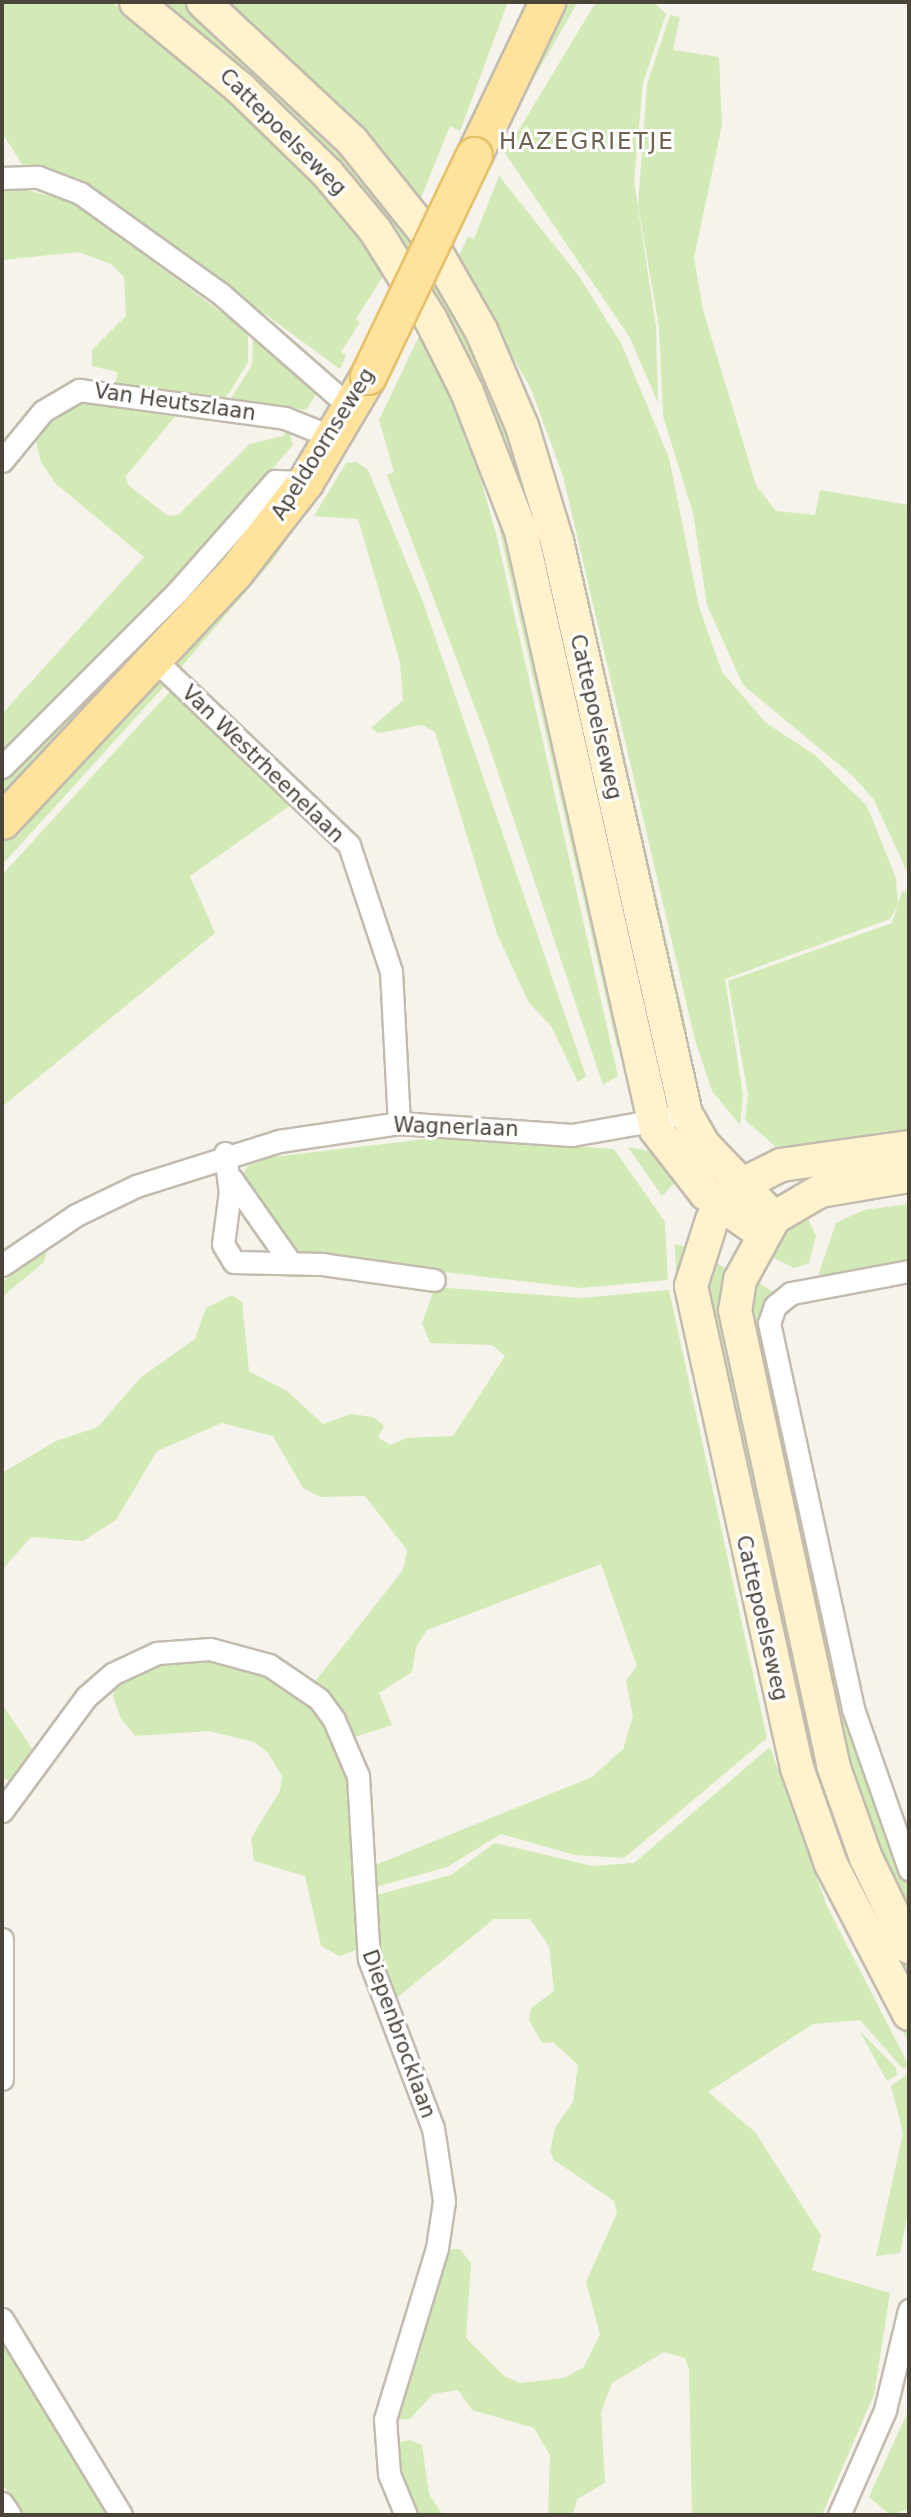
<!DOCTYPE html>
<style>
body{margin:0}
#map{position:relative;width:911px;height:2517px;overflow:hidden;background:#f6f3ec;font-family:"DejaVu Sans",sans-serif}
div>[style]{position:absolute}
[style*='--x']{left:calc(var(--x)*1px);top:calc(var(--y)*1px);width:calc(var(--w)*1px);rotate:calc(var(--a)*1deg)}
.green>*{inset:0;background:#d2eab5}
.roads{filter:drop-shadow(2px 0 #c2bbae) drop-shadow(-2px 0 #c2bbae) drop-shadow(0 2px #c2bbae) drop-shadow(0 -2px #c2bbae)}
.street>*{height:21px;margin:-10.5px;padding:0 10.5px;transform-origin:10.5px;border-radius:10.5px;background:#fff}
.secondary>*{height:32px;margin:-16px;padding:0 16px;transform-origin:16px;border-radius:16px;background:#fff3cd}
.primary>*{height:35px;margin:-17.5px;padding:0 17.5px;transform-origin:17.5px;border-radius:17.5px;background:#ffe39c}
.bridges{filter:drop-shadow(2px 0 #e6c16a) drop-shadow(-2px 0 #e6c16a) drop-shadow(0 2px #e6c16a) drop-shadow(0 -2px #e6c16a)}
.primary-bridge>*{height:35px;margin:-17.5px;padding:0 17.5px;transform-origin:17.5px;border-radius:17.5px;background:#ffe39c}
span{translate:-50% -50%;white-space:nowrap;text-align:center;line-height:1.15;-webkit-text-stroke:6px #fff;paint-order:stroke}
.street-label{font-size:21px;color:#4b4439}
.neighbourhood-label{font-size:23px;color:#6e6250;letter-spacing:2px}
.frame{position:absolute;inset:0;border:4px solid #4b4439;pointer-events:none}
</style>
<div id="map">
<div class="green">
<div style="clip-path:polygon(2px 2px,112px 2px,234px 102px,327px 196px,385px 273px,356px 319px,360px 322px,341px 352px,346px 355px,340px 369px,85px 182px,22px 164px,2px 133px)"></div>
<div style="clip-path:polygon(151px 2px,186px 2px,318px 122px,420px 248px,407px 264px)"></div>
<div style="clip-path:polygon(223px 2px,508px 2px,460px 131px,450px 126px,419px 203px,352px 122px)"></div>
<div style="clip-path:polygon(570px 2px,578px 2px,503px 131px,550px 28px)"></div>
<div style="clip-path:polygon(596px 2px,653px 2px,666px 14px,643px 83px,634px 181px,656px 327px,658px 403px,630px 338px,505px 153px)"></div>
<div style="clip-path:polygon(670px 15px,680px 17px,673px 50px,719px 57px,722px 125px,694px 258px,703px 310px,756px 485px,776px 511px,815px 515px,820px 490px,909px 505px,909px 876px,874px 800px,853px 776px,743px 685px,707px 605px,693px 513px,663px 416px,659px 327px,638px 205px,647px 84px)"></div>
<div style="clip-path:polygon(499px 176px,578px 275px,621px 343px,669px 458px,699px 607px,722px 672px,766px 723px,815px 755px,867px 806px,896px 878px,898px 904px,890px 919px,725px 979px,743px 1095px,740px 1125px,712px 1091px,695px 1040px,563px 476px,531px 389px,457px 259px,468px 237px,474px 239px)"></div>
<div style="clip-path:polygon(25px 189px,74px 203px,248px 332px,248px 362px,230px 392px,223px 399px,116px 385px,117px 372px,92px 366px,92px 350px,126px 316px,124px 277px,111px 264px,79px 252px,2px 260px,2px 190px)"></div>
<div style="clip-path:polygon(437px 265px,516px 434px,660px 1039px,645px 1042px,538px 565px,420px 285px)"></div>
<div style="clip-path:polygon(421px 332px,473px 452px,497px 537px,618px 1076px,603px 1085px,486px 737px,387px 475px,394px 472px,379px 420px)"></div>
<div style="clip-path:polygon(253px 336px,318px 391px,306px 410px,231px 398px,252px 365px)"></div>
<div style="clip-path:polygon(522px 387px,536px 412px,576px 542px,687px 1031px,682px 1033px,541px 436px,529px 402px,520px 403px)"></div>
<div style="clip-path:polygon(77px 397px,182px 408px,126px 476px,128px 485px,168px 516px,178px 515px,250px 444px,283px 436px,288px 427px,293px 445px,172px 584px,2px 755px,2px 714px,144px 557px,55px 483px,41px 462px,34px 433px)"></div>
<div style="clip-path:polygon(357px 462px,368px 470px,423px 602px,586px 1076px,578px 1082px,551px 1026px,529px 1003px,497px 934px,435px 732px,422px 725px,378px 733px,371px 728px,403px 700px,400px 662px,358px 519px,314px 516px,346px 463px)"></div>
<div style="clip-path:polygon(322px 487px,273px 560px,176px 673px,170px 668px)"></div>
<div style="clip-path:polygon(492px 497px,507px 535px,627px 1045px,617px 1047px)"></div>
<div style="clip-path:polygon(270px 498px,218px 567px,2px 797px,2px 779px)"></div>
<div style="clip-path:polygon(163px 675px,168px 682px,2px 865px,2px 844px)"></div>
<div style="clip-path:polygon(174px 687px,298px 800px,190px 876px,215px 933px,2px 1107px,2px 875px)"></div>
<div style="clip-path:polygon(902px 891px,909px 892px,909px 1139px,784px 1154px,745px 1120px,748px 1095px,728px 981px,892px 923px)"></div>
<div style="clip-path:polygon(442px 1137px,614px 1149px,665px 1222px,668px 1280px,581px 1288px,297px 1255px,242px 1177px,250px 1161px,264px 1158px)"></div>
<div style="clip-path:polygon(628px 1147px,656px 1152px,680px 1178px,662px 1196px)"></div>
<div style="clip-path:polygon(909px 1204px,909px 1261px,818px 1276px,836px 1223px,864px 1210px)"></div>
<div style="clip-path:polygon(805px 1212px,816px 1236px,809px 1263px,794px 1268px,766px 1254px)"></div>
<div style="clip-path:polygon(675px 1244px,686px 1247px,679px 1279px,777px 1734px,749px 1636px,677px 1301px)"></div>
<div style="clip-path:polygon(47px 1251px,44px 1262px,2px 1297px,2px 1282px)"></div>
<div style="clip-path:polygon(712px 1260px,728px 1270px,721px 1308px,812px 1717px,798px 1721px,704px 1293px)"></div>
<div style="clip-path:polygon(757px 1282px,774px 1292px,761px 1309px,762px 1343px,753px 1345px,749px 1322px)"></div>
<div style="clip-path:polygon(435px 1287px,581px 1298px,669px 1290px,767px 1738px,624px 1858px,575px 1855px,501px 1834px,447px 1867px,372px 1888px,373px 1866px,592px 1777px,623px 1749px,633px 1716px,626px 1681px,637px 1666px,601px 1564px,427px 1630px,416px 1647px,412px 1672px,379px 1693px,392px 1725px,355px 1737px,314px 1683px,403px 1570px,407px 1550px,365px 1496px,320px 1497px,303px 1488px,273px 1436px,222px 1423px,157px 1451px,116px 1520px,83px 1541px,31px 1537px,2px 1570px,2px 1473px,56px 1441px,98px 1427px,140px 1378px,195px 1339px,206px 1308px,232px 1295px,242px 1302px,249px 1371px,287px 1391px,323px 1424px,351px 1414px,373px 1417px,384px 1426px,378px 1437px,390px 1445px,407px 1438px,453px 1436px,505px 1356px,492px 1345px,430px 1343px,422px 1323px)"></div>
<div style="clip-path:polygon(768px 1400px,776px 1405px,845px 1708px,834px 1711px)"></div>
<div style="clip-path:polygon(209px 1659px,266px 1674px,320px 1715px,350px 1779px,359px 1949px,340px 1956px,321px 1946px,305px 1876px,254px 1861px,251px 1838px,280px 1791px,282px 1776px,268px 1753px,254px 1742px,209px 1731px,135px 1736px,121px 1719px,113px 1696px,116px 1683px,159px 1663px)"></div>
<div style="clip-path:polygon(2px 1704px,33px 1750px,12px 1783px,2px 1776px)"></div>
<div style="clip-path:polygon(846px 1716px,909px 1889px,909px 1914px,852px 1778px,836px 1720px)"></div>
<div style="clip-path:polygon(813px 1724px,909px 1961px,909px 1991px,855px 1887px,800px 1728px)"></div>
<div style="clip-path:polygon(779px 1741px,890px 2004px,909px 2033px,909px 2043px,831px 1904px,789px 1794px,774px 1743px)"></div>
<div style="clip-path:polygon(770px 1747px,827px 1906px,909px 2066px,903px 2069px,860px 2020px,813px 2024px,708px 2092px,755px 2132px,821px 2235px,812px 2270px,890px 2293px,874px 2395px,822px 2515px,692px 2515px,689px 2369px,685px 2358px,664px 2352px,612px 2383px,601px 2412px,605px 2483px,577px 2499px,573px 2515px,548px 2515px,550px 2455px,534px 2428px,472px 2410px,458px 2390px,433px 2394px,410px 2419px,395px 2420px,447px 2249px,460px 2249px,471px 2263px,466px 2338px,504px 2376px,520px 2383px,564px 2378px,584px 2367px,600px 2334px,586px 2282px,617px 2213px,614px 2201px,554px 2160px,550px 2151px,555px 2128px,573px 2102px,578px 2065px,553px 2042px,542px 2043px,529px 2020px,531px 2008px,554px 1991px,549px 1946px,530px 1919px,494px 1919px,394px 2000px,378px 1951px,373px 1896px,451px 1875px,495px 1843px,592px 1866px,634px 1863px)"></div>
<div style="clip-path:polygon(859px 2030px,896px 2068px,897px 2075px,887px 2081px)"></div>
<div style="clip-path:polygon(909px 2073px,909px 2207px,900px 2253px,876px 2256px,903px 2133px,891px 2086px)"></div>
<div style="clip-path:polygon(2px 2335px,113px 2515px,23px 2515px,2px 2483px)"></div>
<div style="clip-path:polygon(909px 2409px,909px 2509px,890px 2515px,869px 2497px)"></div>
<div style="clip-path:polygon(410px 2440px,422px 2445px,429px 2494px,443px 2515px,419px 2515px,397px 2471px,395px 2443px)"></div>
</div>
<div class="roads">
<div class="street">
<div style="--x:2;--y:178;--w:36;--a:-2"></div>
<div style="--x:38;--y:177;--w:45;--a:20.9"></div>
<div style="--x:80;--y:193;--w:173;--a:35.6"></div>
<div style="--x:221;--y:294;--w:171;--a:41.2"></div>
<div style="--x:2;--y:461;--w:65;--a:-50.6"></div>
<div style="--x:43;--y:411;--w:42;--a:-30.3"></div>
<div style="--x:79;--y:390;--w:208;--a:7.7"></div>
<div style="--x:285;--y:418;--w:51;--a:22"></div>
<div style="--x:154;--y:659;--w:269;--a:43.6"></div>
<div style="--x:349;--y:845;--w:133;--a:71.6"></div>
<div style="--x:391;--y:971;--w:152;--a:87"></div>
<div style="--x:2;--y:767;--w:249;--a:-45"></div>
<div style="--x:178;--y:591;--w:147;--a:-48.6"></div>
<div style="--x:275;--y:481;--w:30;--a:2"></div>
<div style="--x:225;--y:1153;--w:38;--a:83"></div>
<div style="--x:230;--y:1191;--w:53;--a:97.5"></div>
<div style="--x:223;--y:1244;--w:21;--a:59"></div>
<div style="--x:234;--y:1262;--w:88;--a:1.3"></div>
<div style="--x:322;--y:1264;--w:113;--a:8.1"></div>
<div style="--x:231;--y:1178;--w:103;--a:54.9"></div>
<div style="--x:2;--y:1265;--w:89;--a:-34"></div>
<div style="--x:76;--y:1215;--w:67;--a:-25.8"></div>
<div style="--x:136;--y:1186;--w:150;--a:-17.5"></div>
<div style="--x:279;--y:1141;--w:121;--a:-8.5"></div>
<div style="--x:399;--y:1123;--w:173;--a:4"></div>
<div style="--x:572;--y:1135;--w:97;--a:-10.1"></div>
<div style="--x:909;--y:1271;--w:120;--a:169.4"></div>
<div style="--x:791;--y:1293;--w:21;--a:141"></div>
<div style="--x:775;--y:1306;--w:18;--a:109"></div>
<div style="--x:769;--y:1323;--w:395;--a:77.7"></div>
<div style="--x:853;--y:1709;--w:170;--a:70.7"></div>
<div style="--x:2;--y:1811;--w:142;--a:-53.6"></div>
<div style="--x:86;--y:1697;--w:35;--a:-41"></div>
<div style="--x:112;--y:1674;--w:50;--a:-25"></div>
<div style="--x:157;--y:1653;--w:53;--a:-4.3"></div>
<div style="--x:210;--y:1649;--w:61;--a:15.2"></div>
<div style="--x:269;--y:1665;--w:60;--a:34.2"></div>
<div style="--x:319;--y:1699;--w:26;--a:54"></div>
<div style="--x:334;--y:1720;--w:61;--a:66.8"></div>
<div style="--x:358;--y:1776;--w:183;--a:86.6"></div>
<div style="--x:369;--y:1959;--w:181;--a:69.3"></div>
<div style="--x:433;--y:2128;--w:74;--a:81.4"></div>
<div style="--x:444;--y:2201;--w:48;--a:98.5"></div>
<div style="--x:437;--y:2248;--w:179;--a:106.9"></div>
<div style="--x:385;--y:2419;--w:55;--a:85.8"></div>
<div style="--x:389;--y:2474;--w:44;--a:67.5"></div>
<div style="--x:2;--y:1939;--w:140;--a:90"></div>
<div style="--x:2;--y:2319;--w:229;--a:58.7"></div>
<div style="--x:2;--y:2503;--w:14;--a:56"></div>
<div style="--x:839;--y:2515;--w:115;--a:-66.3"></div>
<div style="--x:885;--y:2410;--w:103;--a:-76.5"></div>
</div>
<div class="secondary">
<div style="--x:136;--y:2;--w:135;--a:39.6"></div>
<div style="--x:240;--y:88;--w:123;--a:44.3"></div>
<div style="--x:328;--y:174;--w:73;--a:50"></div>
<div style="--x:375;--y:230;--w:106;--a:58.1"></div>
<div style="--x:431;--y:320;--w:80;--a:63.4"></div>
<div style="--x:467;--y:392;--w:149;--a:68.8"></div>
<div style="--x:521;--y:531;--w:614;--a:77.3"></div>
<div style="--x:656;--y:1130;--w:81;--a:52"></div>
<div style="--x:706;--y:1194;--w:70;--a:35.1"></div>
<div style="--x:203;--y:2;--w:204;--a:43"></div>
<div style="--x:352;--y:141;--w:115;--a:51.3"></div>
<div style="--x:424;--y:231;--w:114;--a:60.1"></div>
<div style="--x:481;--y:330;--w:104;--a:66.9"></div>
<div style="--x:522;--y:426;--w:120;--a:73.1"></div>
<div style="--x:557;--y:541;--w:587;--a:77.31"></div>
<div style="--x:686;--y:1114;--w:34;--a:60"></div>
<div style="--x:703;--y:1144;--w:103;--a:46.2"></div>
<div style="--x:909;--y:1147;--w:129;--a:172"></div>
<div style="--x:781;--y:1165;--w:45;--a:153.4"></div>
<div style="--x:741;--y:1185;--w:45;--a:129.6"></div>
<div style="--x:712;--y:1220;--w:69;--a:107.7"></div>
<div style="--x:691;--y:1286;--w:494;--a:77.6"></div>
<div style="--x:797;--y:1768;--w:102;--a:70.5"></div>
<div style="--x:831;--y:1864;--w:169;--a:62.5"></div>
<div style="--x:909;--y:1176;--w:90;--a:170.4"></div>
<div style="--x:820;--y:1191;--w:53;--a:149.6"></div>
<div style="--x:774;--y:1218;--w:71;--a:118.7"></div>
<div style="--x:740;--y:1280;--w:30;--a:99"></div>
<div style="--x:735;--y:1310;--w:465;--a:77.8"></div>
<div style="--x:833;--y:1765;--w:99;--a:70.5"></div>
<div style="--x:866;--y:1858;--w:99;--a:64.2"></div>
</div>
<div class="primary">
<div style="--x:474;--y:155;--w:170;--a:-64.5"></div>
<div style="--x:2;--y:821;--w:341;--a:-46.9"></div>
<div style="--x:235;--y:572;--w:114;--a:-52.1"></div>
<div style="--x:305;--y:482;--w:123;--a:-59.3"></div>
</div>
</div>
<div class="bridges">
<div class="primary-bridge">
<div style="--x:368;--y:376;--w:245;--a:-64.4"></div>
</div>
</div>
<div class="street-label">
<span style="left:283px;top:132px;rotate:45deg">Cattepoelseweg</span>
<span style="left:175px;top:402px;rotate:8deg">Van Heutszlaan</span>
<span style="left:323px;top:444px;rotate:-58deg">Apeldoornseweg</span>
<span style="left:596px;top:717px;rotate:77deg">Cattepoelseweg</span>
<span style="left:263px;top:764px;rotate:44deg">Van Westrheenelaan</span>
<span style="left:456px;top:1127px;rotate:2deg">Wagnerlaan</span>
<span style="left:762px;top:1618px;rotate:77deg">Cattepoelseweg</span>
<span style="left:399px;top:2034px;rotate:70deg">Diepenbrocklaan</span>
</div>
<div class="neighbourhood-label">
<span style="left:587px;top:141px">HAZEGRIETJE</span>
</div>
<div class="frame"></div>
</div>
